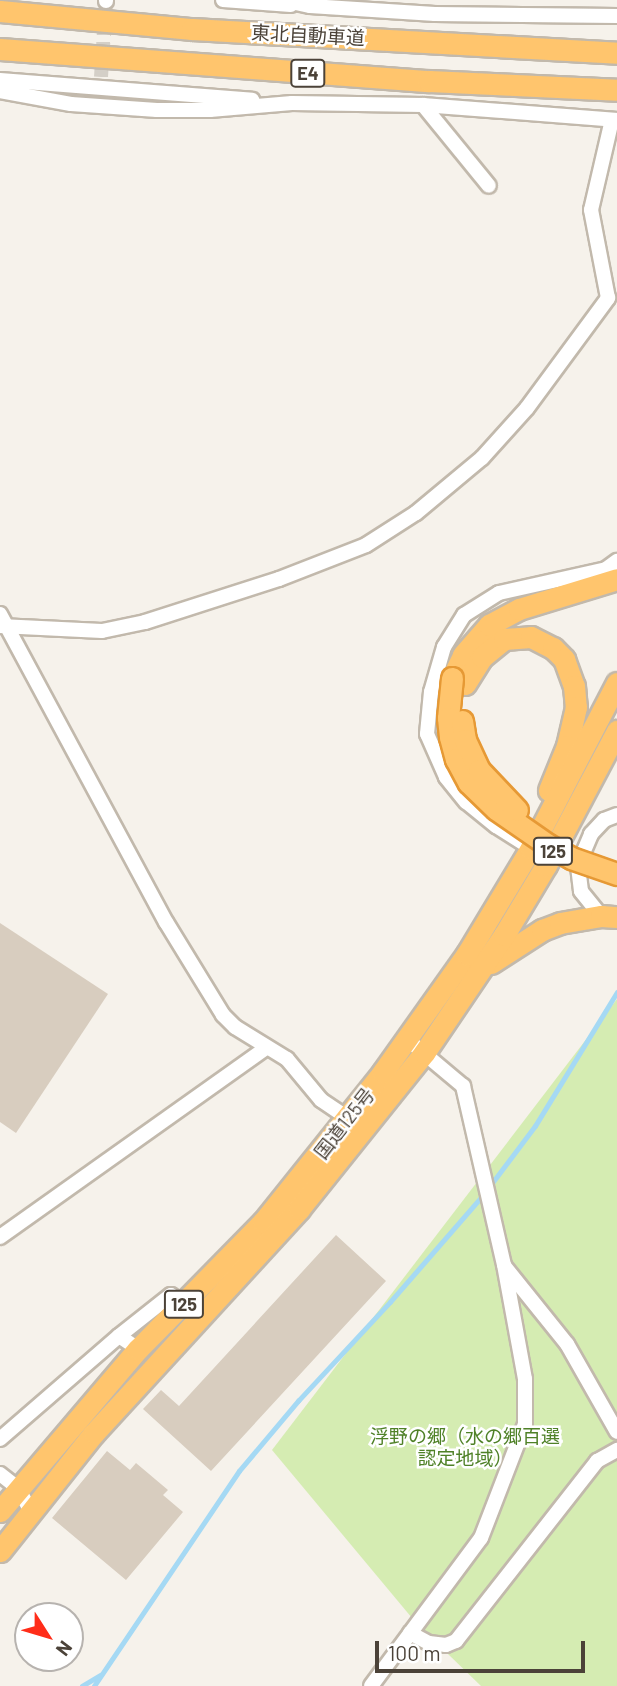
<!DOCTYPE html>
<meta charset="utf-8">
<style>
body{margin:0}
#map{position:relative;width:617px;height:1686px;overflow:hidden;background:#f6f2eb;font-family:Barlow,"Noto Sans JP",sans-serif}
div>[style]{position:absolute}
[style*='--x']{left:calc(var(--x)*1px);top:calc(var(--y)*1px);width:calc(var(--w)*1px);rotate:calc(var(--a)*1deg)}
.green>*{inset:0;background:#d5ecb2}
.stream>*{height:4.5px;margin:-2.25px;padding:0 2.25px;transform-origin:2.25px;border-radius:2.25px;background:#a5d9f4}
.building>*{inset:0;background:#d8cdbf}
.minor-tunnel>*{height:14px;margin-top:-7px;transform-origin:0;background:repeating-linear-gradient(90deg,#d4cfc7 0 14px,transparent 0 21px)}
.roads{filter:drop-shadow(2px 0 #c2b9ac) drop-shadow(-2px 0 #c2b9ac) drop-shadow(0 2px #c2b9ac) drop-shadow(0 -2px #c2b9ac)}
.minor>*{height:14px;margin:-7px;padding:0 7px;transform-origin:7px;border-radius:7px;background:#fff}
.highway>*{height:21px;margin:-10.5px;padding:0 10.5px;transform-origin:10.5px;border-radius:10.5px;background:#ffc56d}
.bridges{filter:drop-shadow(2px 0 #e69935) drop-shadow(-2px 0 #e69935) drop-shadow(0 2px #e69935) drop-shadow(0 -2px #e69935)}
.highway-bridge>*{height:21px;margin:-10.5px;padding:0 10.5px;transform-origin:10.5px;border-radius:10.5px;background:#ffc56d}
span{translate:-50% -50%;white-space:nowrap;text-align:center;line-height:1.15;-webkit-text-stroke:5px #fff;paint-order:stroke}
.shield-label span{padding:2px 5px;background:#fff;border:2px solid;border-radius:5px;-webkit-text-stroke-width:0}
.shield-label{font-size:18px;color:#4b4238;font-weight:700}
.street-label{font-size:19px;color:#4b4238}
.park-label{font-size:19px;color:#4f8127}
.north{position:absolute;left:14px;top:1602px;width:70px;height:70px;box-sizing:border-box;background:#fff;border:2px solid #b7b3af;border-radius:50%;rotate:127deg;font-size:19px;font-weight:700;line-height:28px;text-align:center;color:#4b4238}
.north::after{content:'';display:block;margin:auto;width:24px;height:32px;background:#ff2d19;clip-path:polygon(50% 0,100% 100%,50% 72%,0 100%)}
.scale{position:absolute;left:375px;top:1641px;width:210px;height:32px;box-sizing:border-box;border:4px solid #4b4238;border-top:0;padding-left:9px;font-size:21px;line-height:24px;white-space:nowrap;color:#4b4238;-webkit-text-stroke:5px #fff;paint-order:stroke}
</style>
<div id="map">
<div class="green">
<div style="clip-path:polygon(617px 999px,617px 1686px,481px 1686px,417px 1624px,272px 1450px)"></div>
</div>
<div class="stream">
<div style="--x:489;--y:1187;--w:76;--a:-53"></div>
<div style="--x:535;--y:1126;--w:157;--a:-58.5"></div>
<div style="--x:82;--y:1686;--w:21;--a:-31"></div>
<div style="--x:94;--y:1686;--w:259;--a:-56"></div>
<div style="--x:239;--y:1471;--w:92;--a:-49.9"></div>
<div style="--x:298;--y:1401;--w:135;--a:-47.1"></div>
<div style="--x:390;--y:1302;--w:143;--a:-49"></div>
</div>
<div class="building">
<div style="clip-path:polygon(0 923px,108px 994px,16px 1133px,0 1122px)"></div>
<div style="clip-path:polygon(336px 1235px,386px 1281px,211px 1471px,143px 1409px,161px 1390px,179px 1406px)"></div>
<div style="clip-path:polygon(107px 1451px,130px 1470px,136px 1463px,168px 1490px,163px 1495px,183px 1512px,126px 1580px,52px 1518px)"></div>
</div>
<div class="minor-tunnel">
<div style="--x:101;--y:77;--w:76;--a:-86.2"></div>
</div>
<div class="roads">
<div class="minor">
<div style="--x:223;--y:0;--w:68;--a:4.2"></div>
<div style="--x:282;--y:0;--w:29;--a:12"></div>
<div style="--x:310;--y:6;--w:125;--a:3.7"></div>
<div style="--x:435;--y:14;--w:182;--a:0.6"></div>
<div style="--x:106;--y:1;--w:1;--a:-90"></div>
<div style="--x:0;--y:80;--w:253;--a:4.5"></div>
<div style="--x:0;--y:91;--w:72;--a:10.4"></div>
<div style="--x:71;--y:104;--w:86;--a:4"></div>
<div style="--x:157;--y:110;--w:53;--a:0"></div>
<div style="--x:210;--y:110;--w:82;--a:-4.9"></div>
<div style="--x:292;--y:103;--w:131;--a:0.9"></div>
<div style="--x:423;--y:105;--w:195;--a:4.4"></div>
<div style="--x:423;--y:105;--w:104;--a:50.8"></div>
<div style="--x:0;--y:614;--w:350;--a:61.7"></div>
<div style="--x:166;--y:922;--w:109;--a:58.5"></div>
<div style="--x:223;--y:1015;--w:17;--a:45"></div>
<div style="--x:235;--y:1027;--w:61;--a:31.6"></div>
<div style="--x:287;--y:1059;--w:53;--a:50.3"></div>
<div style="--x:321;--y:1100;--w:32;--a:34"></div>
<div style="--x:0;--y:626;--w:102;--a:2.8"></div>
<div style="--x:102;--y:631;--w:44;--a:-11.8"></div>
<div style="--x:145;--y:622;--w:141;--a:-17.8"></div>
<div style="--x:279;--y:579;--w:93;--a:-21.3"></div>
<div style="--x:366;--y:545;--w:59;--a:-32.6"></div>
<div style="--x:416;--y:513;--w:86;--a:-39.8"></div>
<div style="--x:482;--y:458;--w:67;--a:-48"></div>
<div style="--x:527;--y:408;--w:137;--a:-53.6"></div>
<div style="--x:608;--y:298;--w:90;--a:-100.9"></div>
<div style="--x:591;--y:210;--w:92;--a:-76.9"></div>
<div style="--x:531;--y:848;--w:41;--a:-147.8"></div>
<div style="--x:496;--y:826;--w:38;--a:-141"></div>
<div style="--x:466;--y:802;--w:32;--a:-129"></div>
<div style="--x:446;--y:777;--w:47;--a:-113.8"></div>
<div style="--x:427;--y:734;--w:42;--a:-84.6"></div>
<div style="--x:431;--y:692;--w:47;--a:-73.9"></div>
<div style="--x:444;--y:647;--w:38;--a:-58"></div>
<div style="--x:464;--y:615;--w:41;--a:-32.2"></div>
<div style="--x:499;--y:593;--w:110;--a:-12.6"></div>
<div style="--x:606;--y:569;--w:14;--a:-36"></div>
<div style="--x:601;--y:916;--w:32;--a:-129"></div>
<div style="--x:581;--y:891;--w:26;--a:-97"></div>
<div style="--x:578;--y:865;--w:34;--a:-67"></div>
<div style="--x:591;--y:834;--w:19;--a:-47"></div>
<div style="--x:604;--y:820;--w:14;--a:-21"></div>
<div style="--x:0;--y:1237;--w:326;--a:-35.4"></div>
<div style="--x:505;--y:1267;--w:99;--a:51.2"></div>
<div style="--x:567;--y:1344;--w:101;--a:60.4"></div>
<div style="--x:119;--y:1336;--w:66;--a:-38.3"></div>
<div style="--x:171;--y:1295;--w:16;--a:35"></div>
<div style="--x:0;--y:1439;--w:157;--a:-40.9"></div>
<div style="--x:119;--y:1336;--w:23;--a:34"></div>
<div style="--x:0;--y:1474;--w:23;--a:38"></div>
<div style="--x:18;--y:1488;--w:25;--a:61"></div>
<div style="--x:410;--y:1633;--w:21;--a:28"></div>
<div style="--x:429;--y:1643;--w:17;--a:7"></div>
<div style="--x:446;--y:1645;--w:11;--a:-22"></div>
<div style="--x:456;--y:1641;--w:229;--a:-51.9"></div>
<div style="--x:597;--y:1461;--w:23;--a:-29"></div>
<div style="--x:371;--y:1686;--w:184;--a:-53.4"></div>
<div style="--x:481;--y:1538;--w:122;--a:-68.9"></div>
<div style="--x:525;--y:1424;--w:45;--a:-90"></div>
<div style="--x:525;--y:1379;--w:116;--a:-100.4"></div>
<div style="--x:504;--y:1265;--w:184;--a:-102.9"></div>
<div style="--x:463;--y:1086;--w:73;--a:-140"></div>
</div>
<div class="highway">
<div style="--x:0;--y:11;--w:193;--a:5.4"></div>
<div style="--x:192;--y:29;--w:426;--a:3.2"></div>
<div style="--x:0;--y:49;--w:430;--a:4.3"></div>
<div style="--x:429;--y:81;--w:188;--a:2.7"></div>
<div style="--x:452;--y:678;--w:25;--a:-64"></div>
<div style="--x:463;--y:655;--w:40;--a:-49"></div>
<div style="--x:489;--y:625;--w:34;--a:-28"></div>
<div style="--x:519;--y:609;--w:102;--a:-17"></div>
<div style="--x:465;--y:684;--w:32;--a:-58"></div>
<div style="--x:482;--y:657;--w:28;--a:-39"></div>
<div style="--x:504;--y:639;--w:27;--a:-4"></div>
<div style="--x:531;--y:637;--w:25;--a:27"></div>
<div style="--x:553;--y:648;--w:16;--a:45"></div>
<div style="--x:564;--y:659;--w:29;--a:70"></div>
<div style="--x:574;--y:686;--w:21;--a:85"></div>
<div style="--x:576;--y:707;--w:40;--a:103"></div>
<div style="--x:567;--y:746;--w:48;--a:112.2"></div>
<div style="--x:491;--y:963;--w:61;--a:-32.9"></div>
<div style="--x:542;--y:930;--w:19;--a:-21"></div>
<div style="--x:560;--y:923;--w:42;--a:-9.7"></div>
<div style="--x:601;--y:916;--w:16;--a:4"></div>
<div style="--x:0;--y:1511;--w:213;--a:-49.6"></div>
<div style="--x:138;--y:1349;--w:178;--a:-45.5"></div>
<div style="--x:263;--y:1222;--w:192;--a:-51.3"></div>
<div style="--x:383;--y:1072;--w:145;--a:-54.6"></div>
<div style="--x:467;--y:954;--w:124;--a:-58.9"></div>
<div style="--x:531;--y:848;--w:186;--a:-62.5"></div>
<div style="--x:0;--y:1551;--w:151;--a:-51.5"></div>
<div style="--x:94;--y:1433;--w:304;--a:-47.5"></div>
<div style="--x:299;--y:1209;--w:200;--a:-51.3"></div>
<div style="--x:424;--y:1053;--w:143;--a:-55.9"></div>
<div style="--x:504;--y:935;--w:82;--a:-59"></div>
<div style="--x:546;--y:865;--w:152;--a:-62.1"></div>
</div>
</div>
<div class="bridges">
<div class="highway-bridge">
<div style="--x:452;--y:678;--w:40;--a:95.7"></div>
<div style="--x:448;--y:718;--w:19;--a:84"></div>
<div style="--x:450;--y:737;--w:23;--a:75"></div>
<div style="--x:456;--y:759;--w:27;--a:62"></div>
<div style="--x:469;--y:783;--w:37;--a:44"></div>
<div style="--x:496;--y:809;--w:63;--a:34.7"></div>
<div style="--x:548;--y:845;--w:26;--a:29"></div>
<div style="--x:571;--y:858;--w:49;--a:19.2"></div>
<div style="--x:462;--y:721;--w:19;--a:81"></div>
<div style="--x:465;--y:740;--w:33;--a:65"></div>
<div style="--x:479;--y:770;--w:55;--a:46.5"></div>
</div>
</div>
<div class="shield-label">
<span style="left:308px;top:73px">E4</span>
<span style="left:553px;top:851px">125</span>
<span style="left:184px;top:1304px">125</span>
</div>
<div class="street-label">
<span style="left:308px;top:35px;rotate:3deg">東北自動車道</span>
<span style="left:344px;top:1123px;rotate:-52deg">国道125号</span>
</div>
<div class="park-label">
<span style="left:465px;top:1447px">浮野の郷（水の郷百選<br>認定地域）</span>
</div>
<div class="north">N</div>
<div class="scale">100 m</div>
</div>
